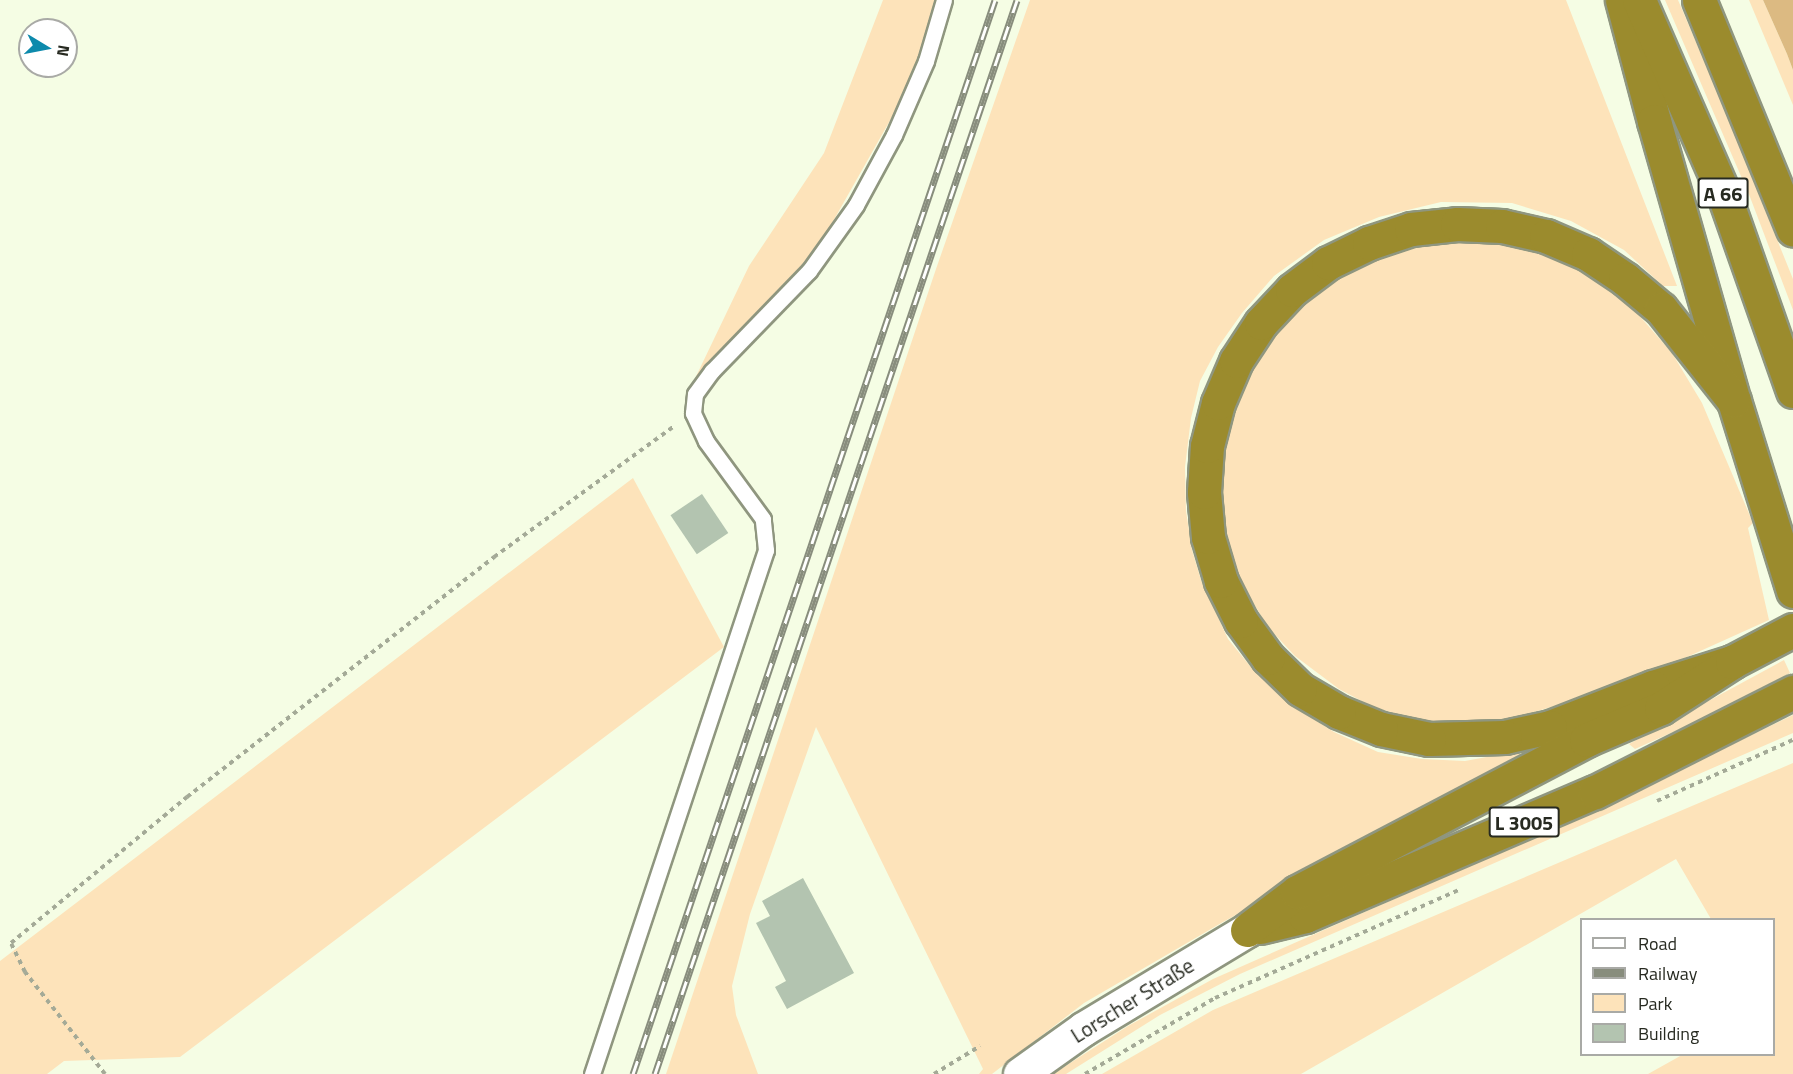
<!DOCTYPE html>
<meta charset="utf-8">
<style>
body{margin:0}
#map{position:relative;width:1793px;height:1074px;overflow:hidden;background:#f5fde4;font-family:"Titillium Web",sans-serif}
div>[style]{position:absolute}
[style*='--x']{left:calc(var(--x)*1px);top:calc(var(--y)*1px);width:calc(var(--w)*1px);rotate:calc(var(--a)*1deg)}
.green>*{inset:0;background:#fde3ba}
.forest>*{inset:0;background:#dcba82}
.building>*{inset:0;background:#b3c4b0;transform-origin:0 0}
.path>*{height:4px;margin-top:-2px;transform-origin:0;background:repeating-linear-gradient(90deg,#a4aa97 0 4.5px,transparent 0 9px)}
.roads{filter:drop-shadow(2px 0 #8f967f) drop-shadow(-2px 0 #8f967f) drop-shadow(0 2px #8f967f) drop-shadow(0 -2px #8f967f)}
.lane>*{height:15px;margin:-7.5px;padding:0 7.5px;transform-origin:7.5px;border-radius:7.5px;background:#fff}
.secondary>*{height:33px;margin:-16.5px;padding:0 16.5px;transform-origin:16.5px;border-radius:16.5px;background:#fff}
.highway>*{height:33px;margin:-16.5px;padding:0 16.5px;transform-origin:16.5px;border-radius:16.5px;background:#9b8b2d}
.rail>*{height:7px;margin-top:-3.5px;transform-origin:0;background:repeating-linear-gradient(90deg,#fff 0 14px,#888d7d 0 28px);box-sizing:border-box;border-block:2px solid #888d7d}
span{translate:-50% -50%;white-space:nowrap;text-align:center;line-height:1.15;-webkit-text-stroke:6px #fff;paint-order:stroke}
.shield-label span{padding:2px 4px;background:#fff;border:2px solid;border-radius:4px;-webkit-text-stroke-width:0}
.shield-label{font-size:20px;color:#272a21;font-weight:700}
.street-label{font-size:21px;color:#272a21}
.legend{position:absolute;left:1580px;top:918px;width:195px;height:138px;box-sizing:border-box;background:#fff;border:2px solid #a9aaa6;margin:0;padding:8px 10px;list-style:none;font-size:18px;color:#272a21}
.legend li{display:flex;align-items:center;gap:12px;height:30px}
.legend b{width:30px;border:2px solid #a9aaa6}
.north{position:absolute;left:18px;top:18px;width:60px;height:60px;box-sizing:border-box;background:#fff;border:2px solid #a9aaa6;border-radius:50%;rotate:100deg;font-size:16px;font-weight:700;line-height:24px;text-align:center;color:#272a21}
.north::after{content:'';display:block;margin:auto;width:21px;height:27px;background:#0d8aac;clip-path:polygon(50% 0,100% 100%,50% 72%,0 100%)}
</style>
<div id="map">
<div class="green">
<div style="clip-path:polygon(883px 0,940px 0,901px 101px,814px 255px,689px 391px,749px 266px,824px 153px)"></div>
<div style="clip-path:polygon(1030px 0,1566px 0,1677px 286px,1663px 286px,1624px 250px,1571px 221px,1512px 203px,1441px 202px,1379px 217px,1324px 240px,1274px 276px,1242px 313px,1218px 347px,1200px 381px,1191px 418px,1185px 467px,1186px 511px,1192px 550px,1201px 580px,1228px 639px,1250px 666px,1296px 708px,1334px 732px,1378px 752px,1422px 759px,1465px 761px,1519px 751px,1521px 759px,1223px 922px,1084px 1003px,992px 1074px,979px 1074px,983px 1069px,816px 727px,750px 914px,732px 986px,736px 1015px,758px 1074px,666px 1074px,936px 269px)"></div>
<div style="clip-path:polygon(1665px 0,1678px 0,1717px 91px,1793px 279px,1793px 310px,1750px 197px)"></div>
<div style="clip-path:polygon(1749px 0,1763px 0,1787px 54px,1793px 70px,1793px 105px)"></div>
<div style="clip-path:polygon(1453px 240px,1499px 241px,1539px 251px,1584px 269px,1637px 313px,1672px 353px,1702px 403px,1753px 523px,1748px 528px,1769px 620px,1687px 657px,1595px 694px,1493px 724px,1458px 725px,1411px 718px,1373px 707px,1339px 689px,1295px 656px,1267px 626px,1240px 580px,1224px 532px,1216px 492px,1222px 450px,1234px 399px,1249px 365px,1295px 305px,1350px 265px,1410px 247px)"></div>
<div style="clip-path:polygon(633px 478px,724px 647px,180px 1057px,64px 1061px,47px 1074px,0 1074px,0 961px)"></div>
<div style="clip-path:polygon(1784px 660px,1790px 673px,1691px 724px,1635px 749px,1629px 744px)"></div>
<div style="clip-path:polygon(1793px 715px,1793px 733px,1240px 974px,1160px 1015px,1066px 1074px,1053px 1074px,1128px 1026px,1213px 979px,1612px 803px)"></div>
<div style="clip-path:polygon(1793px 763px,1793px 1074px,1648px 1074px,1682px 1055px,1774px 1054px,1774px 920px,1711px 919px,1676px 859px,1301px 1074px,1102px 1074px,1213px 1010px)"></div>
</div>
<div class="forest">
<div style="clip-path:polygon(1763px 0,1793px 0,1793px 70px,1787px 54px)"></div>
</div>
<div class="building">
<div style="left:702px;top:494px;width:47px;height:38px;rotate:56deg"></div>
<div style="clip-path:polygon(803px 878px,854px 973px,787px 1009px,775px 987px,786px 981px,756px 923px,770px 916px,762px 901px)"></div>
</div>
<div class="path">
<div style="--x:1657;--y:801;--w:149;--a:-24.2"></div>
<div style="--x:105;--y:1074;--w:130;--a:-128.1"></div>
<div style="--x:25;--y:972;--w:32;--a:-116"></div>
<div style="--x:11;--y:943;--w:229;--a:-39.7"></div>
<div style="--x:187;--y:797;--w:390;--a:-38"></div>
<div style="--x:494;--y:557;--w:221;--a:-36"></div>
<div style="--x:934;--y:1074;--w:54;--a:-31.3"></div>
<div style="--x:1085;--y:1074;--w:151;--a:-30.3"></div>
<div style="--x:1215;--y:998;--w:269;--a:-23.9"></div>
</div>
<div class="roads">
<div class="lane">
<div style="--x:592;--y:1074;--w:552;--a:-71.63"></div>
<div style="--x:766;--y:550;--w:31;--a:-96"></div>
<div style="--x:763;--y:519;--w:97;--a:-126.2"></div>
<div style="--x:706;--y:441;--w:31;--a:-115"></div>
<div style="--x:693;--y:413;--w:19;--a:-84"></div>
<div style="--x:695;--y:394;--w:29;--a:-54"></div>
<div style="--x:712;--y:371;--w:139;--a:-45.9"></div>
<div style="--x:809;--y:271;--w:81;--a:-54.5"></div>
<div style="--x:856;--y:205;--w:80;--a:-61.5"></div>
<div style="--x:894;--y:135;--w:81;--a:-66.6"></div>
<div style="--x:926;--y:61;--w:64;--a:-73.6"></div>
</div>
<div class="secondary">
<div style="--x:1020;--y:1074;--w:77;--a:-35.5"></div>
<div style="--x:1083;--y:1029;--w:192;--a:-31.1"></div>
</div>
<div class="highway">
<div style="--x:1622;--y:0;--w:125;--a:75.2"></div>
<div style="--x:1654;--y:121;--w:291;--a:74.1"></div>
<div style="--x:1734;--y:401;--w:199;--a:72.7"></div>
<div style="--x:1639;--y:0;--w:210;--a:66.4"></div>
<div style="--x:1723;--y:192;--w:211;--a:70.6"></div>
<div style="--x:1699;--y:0;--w:248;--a:67.7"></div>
<div style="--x:1732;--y:662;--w:83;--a:162.4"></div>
<div style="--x:1653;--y:687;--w:110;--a:158.8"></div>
<div style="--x:1550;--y:727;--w:46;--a:167.5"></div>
<div style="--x:1505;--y:737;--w:76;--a:178.5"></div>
<div style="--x:1429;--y:739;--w:49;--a:-168.2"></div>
<div style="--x:1381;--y:729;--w:45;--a:-158"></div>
<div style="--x:1339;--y:712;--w:45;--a:-149.5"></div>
<div style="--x:1300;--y:689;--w:45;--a:-135.9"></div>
<div style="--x:1268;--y:658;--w:46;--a:-126.1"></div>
<div style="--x:1241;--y:621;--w:45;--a:-116.6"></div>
<div style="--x:1221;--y:581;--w:46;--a:-106.5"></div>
<div style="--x:1208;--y:537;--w:45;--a:-95.1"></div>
<div style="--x:1204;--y:492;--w:46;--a:-86.3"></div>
<div style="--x:1207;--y:446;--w:44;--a:-75.7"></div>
<div style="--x:1218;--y:403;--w:46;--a:-66.8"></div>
<div style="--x:1236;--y:361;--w:45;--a:-56.7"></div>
<div style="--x:1261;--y:323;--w:45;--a:-46.8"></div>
<div style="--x:1292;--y:290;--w:45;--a:-36.9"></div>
<div style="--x:1328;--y:263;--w:46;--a:-26"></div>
<div style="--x:1369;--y:243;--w:44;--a:-18.4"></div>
<div style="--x:1411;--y:229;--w:46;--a:-6.2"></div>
<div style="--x:1457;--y:224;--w:45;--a:2.5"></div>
<div style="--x:1502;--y:226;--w:45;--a:12.8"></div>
<div style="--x:1546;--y:236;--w:46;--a:23.2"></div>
<div style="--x:1588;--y:254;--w:45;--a:34"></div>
<div style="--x:1625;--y:279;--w:47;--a:39.8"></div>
<div style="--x:1661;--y:309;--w:117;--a:51.6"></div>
<div style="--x:1260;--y:927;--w:46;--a:-13.7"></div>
<div style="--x:1305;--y:916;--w:315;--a:-23.2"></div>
<div style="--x:1595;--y:792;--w:222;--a:-26.8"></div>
<div style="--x:1247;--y:930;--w:63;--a:-37.2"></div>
<div style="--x:1297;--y:892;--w:327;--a:-27.7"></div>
<div style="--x:1586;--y:740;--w:82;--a:-23.1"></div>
<div style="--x:1661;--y:708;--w:85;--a:-32.9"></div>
<div style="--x:1732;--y:662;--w:69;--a:-27.7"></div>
</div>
</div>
<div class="rail">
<div style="--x:633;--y:1074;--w:1133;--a:-71.37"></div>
<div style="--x:655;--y:1074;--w:1133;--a:-71.37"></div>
</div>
<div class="shield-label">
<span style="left:1723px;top:193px">A 66</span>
<span style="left:1524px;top:822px">L 3005</span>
</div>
<div class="street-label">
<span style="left:1132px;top:1000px;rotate:-32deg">Lorscher Straße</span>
</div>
<ul class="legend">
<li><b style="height:8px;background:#fff"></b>Road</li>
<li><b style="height:8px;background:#888d7d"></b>Railway</li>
<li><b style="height:16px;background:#fde3ba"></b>Park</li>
<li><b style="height:16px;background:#b3c4b0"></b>Building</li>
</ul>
<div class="north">N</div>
</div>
